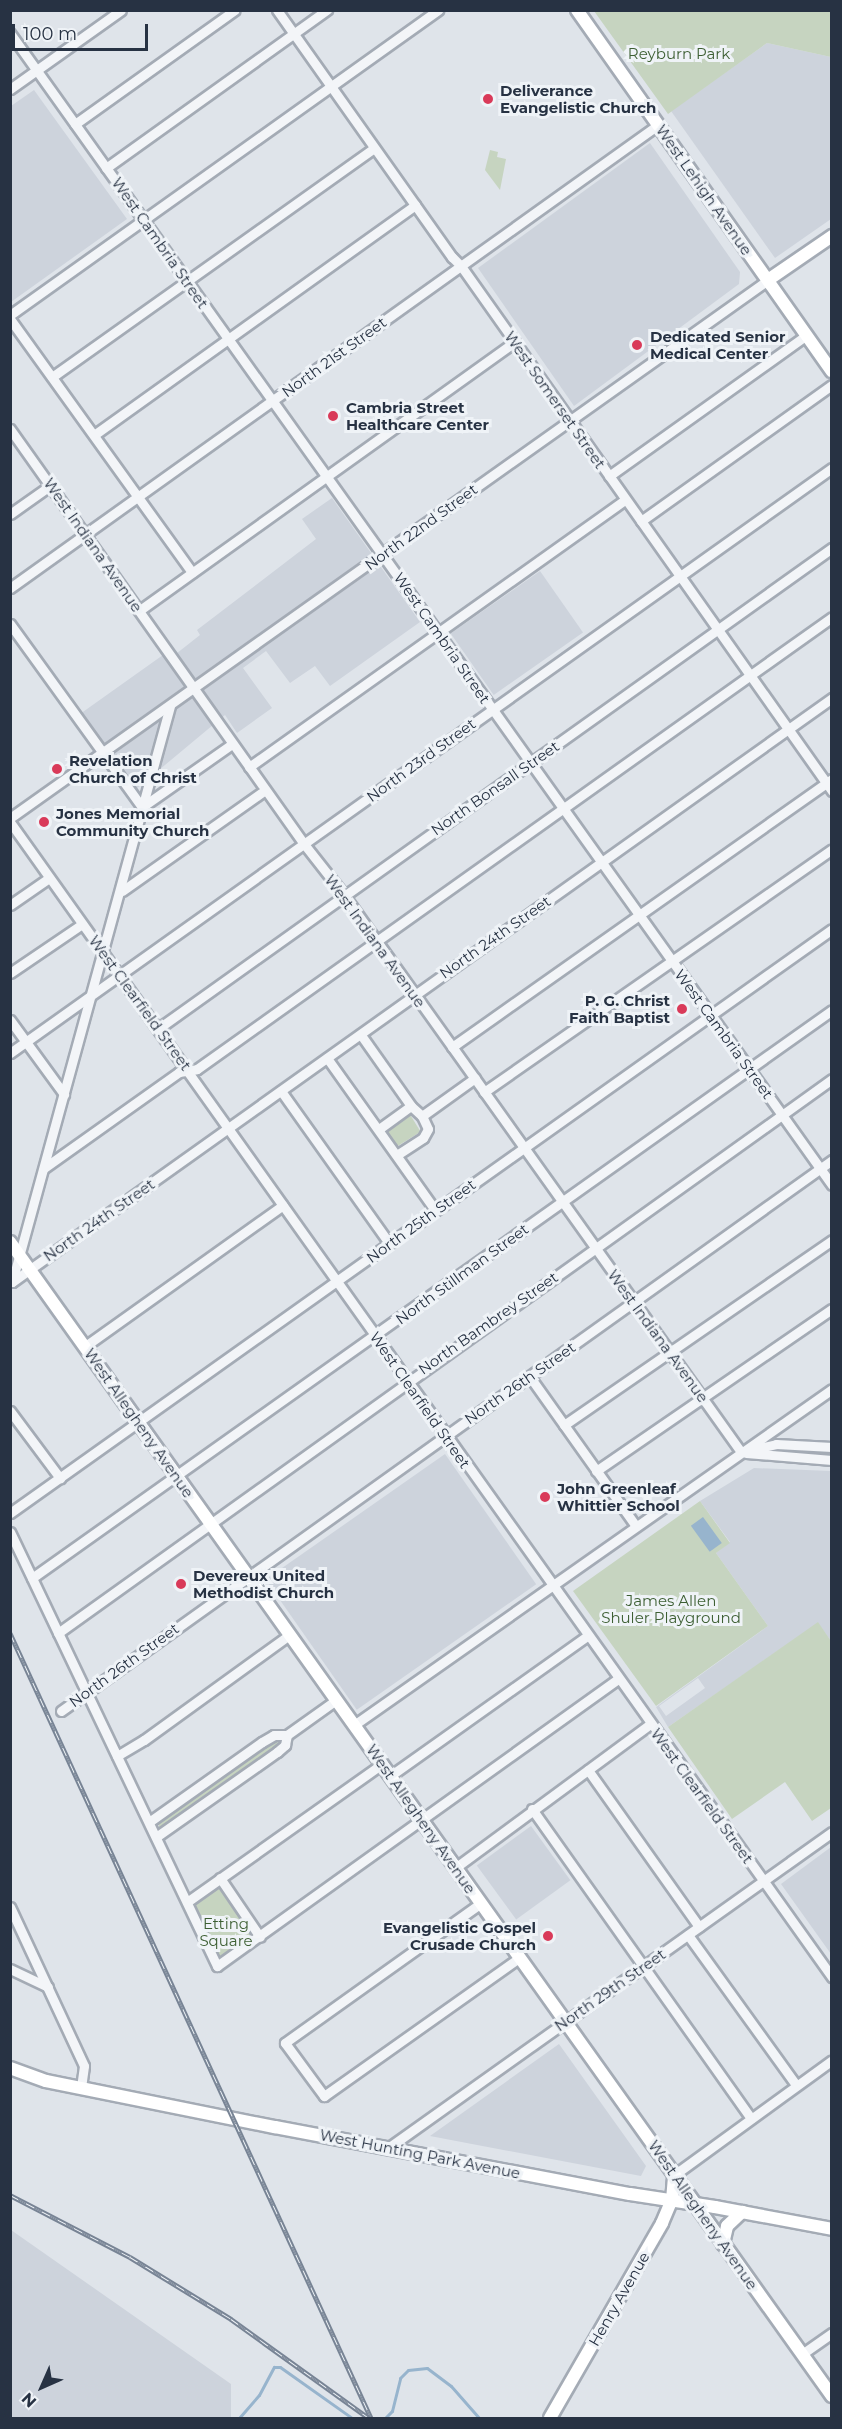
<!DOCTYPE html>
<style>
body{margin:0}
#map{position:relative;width:842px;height:2429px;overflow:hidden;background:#dfe4ea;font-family:Montserrat,sans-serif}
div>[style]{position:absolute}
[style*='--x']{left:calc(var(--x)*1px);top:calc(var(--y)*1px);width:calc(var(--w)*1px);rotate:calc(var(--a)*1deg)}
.built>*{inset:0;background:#cdd3dc;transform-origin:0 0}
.green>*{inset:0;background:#c6d4c0;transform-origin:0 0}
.water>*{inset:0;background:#97b4cd;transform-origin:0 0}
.stream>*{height:3px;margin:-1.5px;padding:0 1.5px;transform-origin:1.5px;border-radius:1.5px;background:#97b4cd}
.roads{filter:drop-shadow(2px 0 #a4abb5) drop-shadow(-2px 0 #a4abb5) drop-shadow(0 2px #a4abb5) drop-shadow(0 -2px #a4abb5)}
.minor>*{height:9px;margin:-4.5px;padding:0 4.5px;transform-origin:4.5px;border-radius:4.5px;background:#f3f5f8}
.major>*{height:12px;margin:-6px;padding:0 6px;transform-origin:6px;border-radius:6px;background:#fff}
.rail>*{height:5px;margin-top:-2.5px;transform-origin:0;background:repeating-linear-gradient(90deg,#eff3f7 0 9px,#788495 0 18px);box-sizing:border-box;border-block:2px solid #788495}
.dots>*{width:16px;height:16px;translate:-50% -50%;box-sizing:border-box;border:3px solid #eff3f7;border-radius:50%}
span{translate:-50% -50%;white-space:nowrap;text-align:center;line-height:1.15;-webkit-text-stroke:6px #eff3f7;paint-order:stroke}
.park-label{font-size:15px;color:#3d5f33}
.poi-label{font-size:15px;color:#273243;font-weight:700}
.left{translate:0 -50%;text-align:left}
.right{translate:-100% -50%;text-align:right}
.street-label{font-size:15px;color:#273243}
.frame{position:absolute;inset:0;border:12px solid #273243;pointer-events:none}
.north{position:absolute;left:12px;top:2357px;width:60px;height:60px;-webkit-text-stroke:4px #eff3f7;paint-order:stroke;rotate:225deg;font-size:16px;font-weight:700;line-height:24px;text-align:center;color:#273243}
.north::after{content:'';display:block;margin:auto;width:21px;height:27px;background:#273243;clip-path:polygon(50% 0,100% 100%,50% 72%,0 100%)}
.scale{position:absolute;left:12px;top:24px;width:136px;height:27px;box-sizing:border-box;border:3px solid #273243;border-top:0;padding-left:8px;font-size:18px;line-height:21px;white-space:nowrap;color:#273243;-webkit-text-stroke:4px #eff3f7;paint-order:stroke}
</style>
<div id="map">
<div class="built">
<div style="clip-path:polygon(767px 43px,831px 57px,831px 219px,775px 258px,671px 111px)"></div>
<div style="clip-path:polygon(34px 90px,127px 219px,11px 302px,11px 106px)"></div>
<div style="clip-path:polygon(650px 143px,740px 272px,739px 284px,574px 406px,478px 268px)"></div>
<div style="clip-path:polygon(332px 498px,420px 622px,330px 686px,315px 666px,290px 683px,266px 651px,243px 668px,272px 708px,237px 733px,225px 715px,135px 790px,80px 714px,163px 655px,167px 661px,200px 635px,197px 630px,316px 539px,302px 519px)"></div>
<div style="left:540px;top:571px;width:75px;height:109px;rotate:55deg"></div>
<div style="left:445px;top:1454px;width:159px;height:219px;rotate:55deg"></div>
<div style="clip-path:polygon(evenodd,754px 1468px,831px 1471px,831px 1641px,818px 1623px,668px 1727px,656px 1707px,768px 1626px,716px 1553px,730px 1542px,700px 1501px,754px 1468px,698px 1678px,705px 1688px,666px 1716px,659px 1706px,698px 1678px)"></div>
<div style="left:531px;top:1826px;width:67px;height:67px;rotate:54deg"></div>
<div style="clip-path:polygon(831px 1847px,831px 1954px,781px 1884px)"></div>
<div style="clip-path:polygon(559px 2044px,646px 2166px,641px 2176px,430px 2136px)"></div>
<div style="clip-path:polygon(11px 2230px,231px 2384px,231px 2418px,11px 2418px)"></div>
</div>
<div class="green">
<div style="clip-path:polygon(594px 11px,831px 11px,831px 57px,767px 43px,668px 114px)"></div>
<div style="clip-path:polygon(490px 150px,498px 152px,497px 157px,506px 159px,500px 190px,485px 170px)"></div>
<div style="left:409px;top:1113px;width:22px;height:29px;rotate:58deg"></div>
<div style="clip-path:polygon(700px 1501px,730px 1543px,716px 1553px,768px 1626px,656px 1706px,573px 1591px)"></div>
<div style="clip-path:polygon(818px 1622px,831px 1641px,831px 1808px,812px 1821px,785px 1782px,732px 1819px,668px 1727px)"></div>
<div style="clip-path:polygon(280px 1740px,277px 1748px,164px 1829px,159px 1829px,159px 1823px,272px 1741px)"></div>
<div style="clip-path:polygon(218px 1886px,252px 1936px,218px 1959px,191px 1905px)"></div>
</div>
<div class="water">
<div style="left:703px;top:1517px;width:32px;height:15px;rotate:54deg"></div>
</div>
<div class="stream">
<div style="--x:239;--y:2418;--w:30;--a:-49"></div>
<div style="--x:259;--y:2395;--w:32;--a:-62"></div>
<div style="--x:274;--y:2367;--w:6;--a:0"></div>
<div style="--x:280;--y:2367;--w:88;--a:35.3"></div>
<div style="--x:385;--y:2418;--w:10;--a:-45"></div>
<div style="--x:392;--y:2411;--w:34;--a:-76"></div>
<div style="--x:400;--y:2378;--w:11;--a:-45"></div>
<div style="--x:408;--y:2370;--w:19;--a:-6"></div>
<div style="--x:427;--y:2368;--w:30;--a:37"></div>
<div style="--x:451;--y:2386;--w:43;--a:48.8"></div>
</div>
<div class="roads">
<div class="minor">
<div style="--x:277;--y:10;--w:303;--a:54.7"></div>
<div style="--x:452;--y:257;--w:13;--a:45"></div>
<div style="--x:461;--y:266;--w:643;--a:54.75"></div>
<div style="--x:10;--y:33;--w:1415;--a:54.49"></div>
<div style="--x:10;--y:89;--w:136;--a:-35.4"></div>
<div style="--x:75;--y:124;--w:196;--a:-35.5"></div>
<div style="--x:106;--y:168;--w:272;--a:-35.6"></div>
<div style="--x:10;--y:315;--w:526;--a:-35.47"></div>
<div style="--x:10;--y:319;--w:312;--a:54.3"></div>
<div style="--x:52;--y:377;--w:395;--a:-35.4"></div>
<div style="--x:10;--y:429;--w:509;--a:54.68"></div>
<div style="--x:304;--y:844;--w:65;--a:51.9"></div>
<div style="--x:344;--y:895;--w:684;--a:54.52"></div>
<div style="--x:94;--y:435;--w:395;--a:-35.6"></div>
<div style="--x:609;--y:476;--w:243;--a:-35.5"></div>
<div style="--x:10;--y:514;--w:50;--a:-35.3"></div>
<div style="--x:641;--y:521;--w:234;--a:-35.5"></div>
<div style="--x:10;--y:588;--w:796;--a:-35.55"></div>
<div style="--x:140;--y:610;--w:461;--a:-35.6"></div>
<div style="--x:10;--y:624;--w:226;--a:54.2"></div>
<div style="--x:142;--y:807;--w:110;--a:-35"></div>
<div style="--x:249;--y:767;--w:461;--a:-35.4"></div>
<div style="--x:10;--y:818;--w:930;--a:-35.37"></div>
<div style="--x:10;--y:822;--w:1418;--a:54.56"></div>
<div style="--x:122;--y:891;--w:175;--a:-35.2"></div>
<div style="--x:10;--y:905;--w:47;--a:-34.7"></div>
<div style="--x:10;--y:973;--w:87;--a:-34.2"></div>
<div style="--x:10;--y:1020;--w:92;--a:53.9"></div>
<div style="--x:159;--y:1028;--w:827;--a:-35.5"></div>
<div style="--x:361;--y:1035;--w:87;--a:54.8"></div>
<div style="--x:411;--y:1106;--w:15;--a:42"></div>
<div style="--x:422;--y:1116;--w:14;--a:65"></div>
<div style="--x:428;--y:1129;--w:10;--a:119"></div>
<div style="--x:423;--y:1138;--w:31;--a:147"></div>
<div style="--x:452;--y:1047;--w:465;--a:-35.2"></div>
<div style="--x:10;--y:1053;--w:1009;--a:-35.44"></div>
<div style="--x:327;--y:1058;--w:186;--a:54.6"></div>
<div style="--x:281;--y:1091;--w:186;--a:54.6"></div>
<div style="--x:484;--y:1092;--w:424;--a:-34.9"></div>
<div style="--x:422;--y:1116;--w:65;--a:-35.6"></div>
<div style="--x:379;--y:1129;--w:39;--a:-36"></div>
<div style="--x:44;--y:1168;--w:166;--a:-35.4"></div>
<div style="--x:179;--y:1072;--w:18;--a:-9"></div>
<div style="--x:197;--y:1069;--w:779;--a:-35.44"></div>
<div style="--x:12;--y:1282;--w:1007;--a:-35.46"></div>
<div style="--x:12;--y:1282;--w:597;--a:-74.66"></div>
<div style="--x:84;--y:1347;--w:244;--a:-35.5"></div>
<div style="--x:530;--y:1377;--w:181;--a:54.6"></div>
<div style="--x:10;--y:1411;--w:84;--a:53.3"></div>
<div style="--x:564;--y:1425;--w:326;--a:-34.6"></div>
<div style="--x:746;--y:1451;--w:31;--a:-13"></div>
<div style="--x:776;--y:1444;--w:56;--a:3.1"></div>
<div style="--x:746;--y:1453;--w:86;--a:4.7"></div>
<div style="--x:596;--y:1471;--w:286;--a:-34.5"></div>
<div style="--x:10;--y:1513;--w:1008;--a:-35.39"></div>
<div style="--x:10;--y:1532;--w:481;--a:64.5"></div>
<div style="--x:217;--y:1966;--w:493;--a:-35.6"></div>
<div style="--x:32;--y:1578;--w:981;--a:-35.37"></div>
<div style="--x:58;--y:1633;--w:952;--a:-35.59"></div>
<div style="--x:61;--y:1711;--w:948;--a:-35.55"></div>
<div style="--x:354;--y:1725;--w:584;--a:-35.1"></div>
<div style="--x:117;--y:1756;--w:31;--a:-31"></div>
<div style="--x:144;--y:1740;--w:179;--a:-35.9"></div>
<div style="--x:588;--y:1770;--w:192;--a:54.7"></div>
<div style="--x:390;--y:1776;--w:242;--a:-35.4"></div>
<div style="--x:532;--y:1809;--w:379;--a:54.7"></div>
<div style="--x:149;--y:1822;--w:138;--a:-35.3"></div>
<div style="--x:262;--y:1742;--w:14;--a:-30"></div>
<div style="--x:274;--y:1735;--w:13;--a:0"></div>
<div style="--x:287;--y:1735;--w:60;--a:-35.5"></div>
<div style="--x:156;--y:1837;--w:148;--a:-35.1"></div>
<div style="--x:277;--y:1752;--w:11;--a:-41"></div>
<div style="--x:285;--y:1745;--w:10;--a:-79"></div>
<div style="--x:455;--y:1868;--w:242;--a:-36.4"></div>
<div style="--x:220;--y:1878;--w:71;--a:55.9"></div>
<div style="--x:187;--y:1902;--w:239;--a:-35.3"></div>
<div style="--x:481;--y:1903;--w:241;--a:144.5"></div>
<div style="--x:285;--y:2043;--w:66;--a:53.7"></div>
<div style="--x:324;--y:2096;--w:239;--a:-35.3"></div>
<div style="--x:10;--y:1907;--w:175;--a:65"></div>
<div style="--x:84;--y:2066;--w:22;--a:98"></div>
<div style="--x:688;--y:1935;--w:185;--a:54.2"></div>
<div style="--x:10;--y:1969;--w:42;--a:25.3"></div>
<div style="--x:388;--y:2148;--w:545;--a:-35.44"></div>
<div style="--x:674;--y:2175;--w:195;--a:-36"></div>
<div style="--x:802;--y:2354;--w:37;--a:-35"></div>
</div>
<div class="major">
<div style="--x:577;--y:10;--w:442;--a:54.8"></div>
<div style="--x:768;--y:280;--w:78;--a:-34.5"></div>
<div style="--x:10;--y:1242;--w:1417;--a:54.54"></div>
<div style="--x:10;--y:2068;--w:38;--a:20"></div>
<div style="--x:46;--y:2081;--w:234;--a:11.4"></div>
<div style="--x:275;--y:2127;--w:361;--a:10.7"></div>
<div style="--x:630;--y:2194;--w:86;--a:8.7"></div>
<div style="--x:715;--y:2207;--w:119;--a:10.6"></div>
<div style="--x:723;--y:2244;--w:18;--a:-77"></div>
<div style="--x:727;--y:2226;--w:21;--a:-43"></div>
<div style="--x:550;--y:2418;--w:225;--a:-60.1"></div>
<div style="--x:662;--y:2223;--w:25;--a:-67"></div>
<div style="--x:672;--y:2200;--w:25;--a:-85"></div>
</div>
</div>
<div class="rail">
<div style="--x:10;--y:1633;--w:864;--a:65.3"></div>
<div style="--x:10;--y:2195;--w:135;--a:27.3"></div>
<div style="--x:130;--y:2257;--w:119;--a:31.5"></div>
<div style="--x:231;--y:2319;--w:170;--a:35.7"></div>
</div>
<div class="dots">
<div style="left:488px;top:99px;background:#d93a59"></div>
<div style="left:637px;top:345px;background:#d93a59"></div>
<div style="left:333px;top:416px;background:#d93a59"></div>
<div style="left:57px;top:769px;background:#d93a59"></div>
<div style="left:44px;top:822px;background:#d93a59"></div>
<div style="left:682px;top:1009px;background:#d93a59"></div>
<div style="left:545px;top:1497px;background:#d93a59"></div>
<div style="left:181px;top:1584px;background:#d93a59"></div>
<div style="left:548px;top:1936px;background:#d93a59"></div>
</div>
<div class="park-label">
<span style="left:679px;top:54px">Reyburn Park</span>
<span style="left:671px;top:1609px">James Allen<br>Shuler Playground</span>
<span style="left:226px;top:1932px">Etting<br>Square</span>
</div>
<div class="poi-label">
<span class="left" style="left:500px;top:99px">Deliverance<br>Evangelistic Church</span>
<span class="left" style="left:650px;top:345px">Dedicated Senior<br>Medical Center</span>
<span class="left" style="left:346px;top:416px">Cambria Street<br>Healthcare Center</span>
<span class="left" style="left:69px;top:769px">Revelation<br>Church of Christ</span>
<span class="left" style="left:56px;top:822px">Jones Memorial<br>Community Church</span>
<span class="right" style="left:670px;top:1009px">P. G. Christ<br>Faith Baptist</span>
<span class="left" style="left:557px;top:1497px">John Greenleaf<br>Whittier School</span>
<span class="left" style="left:193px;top:1584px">Devereux United<br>Methodist Church</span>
<span class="right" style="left:536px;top:1936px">Evangelistic Gospel<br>Crusade Church</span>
</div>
<div class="street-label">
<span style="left:704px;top:190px;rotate:55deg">West Lehigh Avenue</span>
<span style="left:160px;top:243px;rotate:55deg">West Cambria Street</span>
<span style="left:334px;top:357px;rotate:-36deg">North 21st Street</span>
<span style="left:555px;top:400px;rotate:55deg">West Somerset Street</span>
<span style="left:421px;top:527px;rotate:-36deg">North 22nd Street</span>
<span style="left:93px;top:545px;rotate:55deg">West Indiana Avenue</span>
<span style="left:442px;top:638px;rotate:55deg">West Cambria Street</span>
<span style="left:421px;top:760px;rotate:-36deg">North 23rd Street</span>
<span style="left:495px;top:788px;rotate:-35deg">North Bonsall Street</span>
<span style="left:495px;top:937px;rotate:-35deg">North 24th Street</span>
<span style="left:375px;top:941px;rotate:54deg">West Indiana Avenue</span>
<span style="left:140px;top:1003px;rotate:54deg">West Clearfield Street</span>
<span style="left:724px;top:1034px;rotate:54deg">West Cambria Street</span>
<span style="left:99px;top:1220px;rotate:-35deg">North 24th Street</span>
<span style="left:421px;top:1221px;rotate:-36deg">North 25th Street</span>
<span style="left:462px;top:1274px;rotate:-36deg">North Stillman Street</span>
<span style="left:488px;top:1323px;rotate:-35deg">North Bambrey Street</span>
<span style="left:658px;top:1336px;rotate:54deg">West Indiana Avenue</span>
<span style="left:520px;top:1383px;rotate:-35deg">North 26th Street</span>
<span style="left:420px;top:1400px;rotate:55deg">West Clearfield Street</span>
<span style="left:139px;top:1423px;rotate:55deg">West Allegheny Avenue</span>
<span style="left:124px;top:1665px;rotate:-36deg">North 26th Street</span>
<span style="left:702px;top:1796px;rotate:54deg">West Clearfield Street</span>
<span style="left:421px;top:1819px;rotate:55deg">West Allegheny Avenue</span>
<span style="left:610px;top:1990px;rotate:-35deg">North 29th Street</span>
<span style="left:420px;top:2154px;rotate:11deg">West Hunting Park Avenue</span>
<span style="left:703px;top:2215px;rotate:55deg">West Allegheny Avenue</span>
<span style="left:619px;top:2299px;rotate:-60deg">Henry Avenue</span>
</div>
<div class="frame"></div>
<div class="north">N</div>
<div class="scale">100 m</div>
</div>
